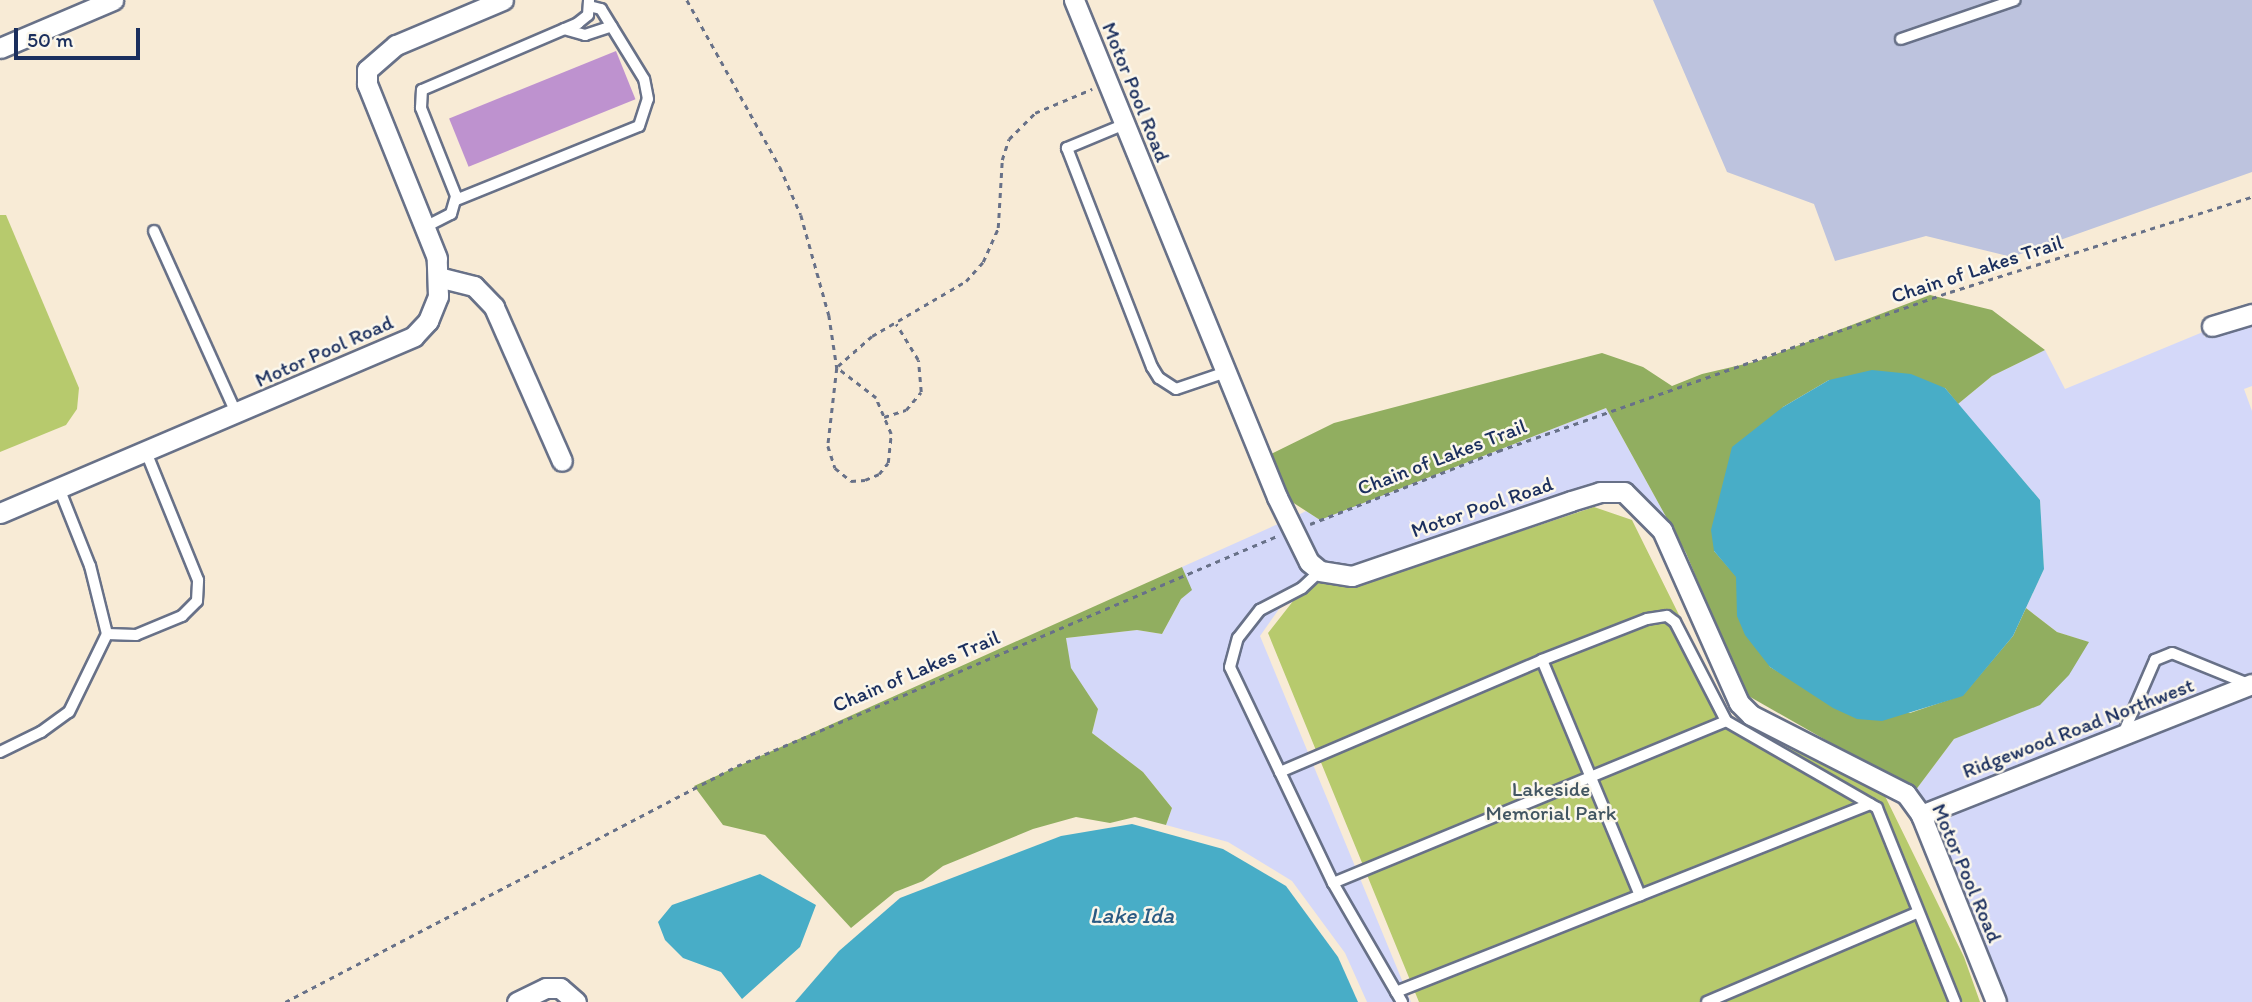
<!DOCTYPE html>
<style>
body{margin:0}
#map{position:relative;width:2252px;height:1002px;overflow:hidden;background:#f8ebd6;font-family:Itim,sans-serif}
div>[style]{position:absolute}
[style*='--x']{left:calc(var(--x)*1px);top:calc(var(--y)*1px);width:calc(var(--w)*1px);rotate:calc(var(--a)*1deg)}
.built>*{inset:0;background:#d4d8f9}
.industrial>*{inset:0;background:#bdc3de}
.green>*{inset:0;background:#b7ca6d}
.forest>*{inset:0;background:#91ae60}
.water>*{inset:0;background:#48adc7}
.building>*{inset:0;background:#be92cf;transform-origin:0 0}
.path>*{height:2.5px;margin-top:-1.25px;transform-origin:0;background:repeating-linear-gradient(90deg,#687188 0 5px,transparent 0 10px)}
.roads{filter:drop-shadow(2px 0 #687188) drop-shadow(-2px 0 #687188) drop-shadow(0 2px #687188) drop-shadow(0 -2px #687188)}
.service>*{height:10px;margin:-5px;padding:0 5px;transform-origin:5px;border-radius:5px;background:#fff}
.minor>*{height:19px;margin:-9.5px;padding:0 9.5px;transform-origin:9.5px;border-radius:9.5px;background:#fff}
span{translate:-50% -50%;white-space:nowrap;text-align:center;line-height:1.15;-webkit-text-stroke:5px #fbf7ec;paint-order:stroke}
.street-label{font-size:21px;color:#1b2f5e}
.park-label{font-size:21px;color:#425662}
.water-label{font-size:23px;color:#2b5b83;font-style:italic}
.scale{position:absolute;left:14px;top:28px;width:126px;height:32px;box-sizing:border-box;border:4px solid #1b2f5e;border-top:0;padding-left:9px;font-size:21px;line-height:24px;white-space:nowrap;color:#1b2f5e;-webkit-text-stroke:5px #fbf7ec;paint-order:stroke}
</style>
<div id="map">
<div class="built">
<div style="clip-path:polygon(2252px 323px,2252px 386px,2244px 389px,2252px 411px,2252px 675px,1925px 804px,1915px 791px,1954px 739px,1983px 725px,2088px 642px,2057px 632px,2026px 608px,2044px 569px,2040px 500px,1958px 404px,1992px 376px,2045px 350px,2065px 389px,2203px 332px,2205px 337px)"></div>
<div style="clip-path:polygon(1606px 408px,1686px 553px,1741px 687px,1671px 526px,1631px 486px,1569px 492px,1351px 567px,1325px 563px,1317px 556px,1296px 516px,1306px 511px,1320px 520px)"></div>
<div style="clip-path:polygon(1278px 524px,1309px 575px,1301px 578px,1260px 636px,1411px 1002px,1367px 1002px,1345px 953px,1292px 881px,1228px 842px,1166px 825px,1172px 808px,1143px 772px,1092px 733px,1098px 709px,1070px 668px,1066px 638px,1137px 630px,1162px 634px,1181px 599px,1191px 590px,1182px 567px)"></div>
<div style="clip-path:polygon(2252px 694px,2252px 1002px,2006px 1002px,1933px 819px)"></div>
</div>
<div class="industrial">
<div style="clip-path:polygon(1653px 0,2252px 0,2252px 172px,2012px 257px,1926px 236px,1835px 261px,1814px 204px,1727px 172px)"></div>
</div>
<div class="green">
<div style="clip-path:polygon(0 215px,6px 215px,79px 388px,77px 409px,66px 425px,0 452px)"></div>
<div style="clip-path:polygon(1594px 507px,1632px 520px,1731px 720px,1884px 794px,1964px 957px,1980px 1002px,1419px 1002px,1268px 633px,1308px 582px,1413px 567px)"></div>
</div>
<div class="forest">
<div style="clip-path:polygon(1930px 295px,1992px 310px,2045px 350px,1992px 376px,1958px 404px,1945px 388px,1829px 380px,1783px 407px,1714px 551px,1737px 577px,1770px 667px,1801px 685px,1910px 713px,1963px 695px,2013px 636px,2026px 608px,2057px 632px,2089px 642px,2069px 675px,2040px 705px,1954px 739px,1915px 791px,1745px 694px,1686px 553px,1606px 408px,1320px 520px,1289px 500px,1271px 454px,1334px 423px,1602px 353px,1643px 367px,1672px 386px,1702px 374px,1758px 361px)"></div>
<div style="clip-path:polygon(1182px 567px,1192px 590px,1181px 599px,1162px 634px,1137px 630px,1066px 638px,1071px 668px,1098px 709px,1092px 733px,1143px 772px,1172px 808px,1166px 825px,1135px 817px,1110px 823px,1076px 817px,1033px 829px,943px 866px,923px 881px,895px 892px,851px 928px,765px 835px,723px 825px,694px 786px)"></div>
</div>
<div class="water">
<div style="clip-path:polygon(1872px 370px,1911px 374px,1945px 388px,2040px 500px,2044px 569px,2013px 636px,1963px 696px,1882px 721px,1857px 719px,1833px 708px,1770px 667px,1745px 635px,1737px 616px,1736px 577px,1714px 551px,1711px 530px,1732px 447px,1783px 407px,1829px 380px)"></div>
<div style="clip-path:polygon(1132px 824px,1223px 849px,1286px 886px,1338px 957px,1358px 1002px,795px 1002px,839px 951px,900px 898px,1061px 836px)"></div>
<div style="clip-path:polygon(760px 874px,816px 905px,800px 947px,742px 999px,721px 972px,683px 958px,665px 940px,658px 922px,672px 905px)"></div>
</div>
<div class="building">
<div style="left:616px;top:51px;width:52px;height:180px;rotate:68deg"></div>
</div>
<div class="path">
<div style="--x:687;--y:0;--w:191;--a:60.9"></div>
<div style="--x:780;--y:167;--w:52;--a:66.4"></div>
<div style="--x:801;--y:215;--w:104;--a:74.4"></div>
<div style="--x:829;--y:315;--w:54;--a:81.4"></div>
<div style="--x:837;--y:368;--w:79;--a:96.6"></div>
<div style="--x:828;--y:446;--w:23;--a:72"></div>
<div style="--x:835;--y:468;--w:21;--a:39"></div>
<div style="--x:851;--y:481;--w:14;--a:-4"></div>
<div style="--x:865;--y:480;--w:15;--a:-23"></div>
<div style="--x:879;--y:474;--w:14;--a:-51"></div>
<div style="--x:888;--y:463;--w:29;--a:-84"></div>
<div style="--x:891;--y:434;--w:39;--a:-113"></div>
<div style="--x:876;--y:398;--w:49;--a:-142.4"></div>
<div style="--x:838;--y:366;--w:45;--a:-41.4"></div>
<div style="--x:872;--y:336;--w:109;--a:-30.3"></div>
<div style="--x:966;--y:281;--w:25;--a:-48"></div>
<div style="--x:983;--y:262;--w:37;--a:-66"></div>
<div style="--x:998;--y:228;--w:68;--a:-86.6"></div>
<div style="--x:1002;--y:160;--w:22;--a:-72"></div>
<div style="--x:1009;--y:139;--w:37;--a:-45"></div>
<div style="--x:1035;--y:113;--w:62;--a:-22.8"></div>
<div style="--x:884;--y:417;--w:23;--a:-18"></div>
<div style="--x:906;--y:410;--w:23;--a:-50"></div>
<div style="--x:921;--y:392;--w:32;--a:-95"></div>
<div style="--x:918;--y:360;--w:42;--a:-121.4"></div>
<div style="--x:1310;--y:524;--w:202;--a:-21.2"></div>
<div style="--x:1498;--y:451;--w:479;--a:-19.4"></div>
<div style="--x:1950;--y:292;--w:317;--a:-17.5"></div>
<div style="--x:285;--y:1002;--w:510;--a:-27.57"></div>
<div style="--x:737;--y:766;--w:587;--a:-23.07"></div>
</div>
<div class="roads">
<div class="service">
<div style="--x:564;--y:29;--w:22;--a:16"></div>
<div style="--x:585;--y:35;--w:28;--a:-18"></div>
<div style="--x:1901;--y:39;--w:120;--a:-18.9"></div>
<div style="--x:1125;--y:124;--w:63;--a:157.5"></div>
<div style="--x:1067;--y:148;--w:235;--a:68.8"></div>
<div style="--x:1152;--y:367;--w:13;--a:58"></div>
<div style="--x:1159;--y:378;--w:20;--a:33"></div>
<div style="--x:1176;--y:389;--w:53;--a:-18.8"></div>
<div style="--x:456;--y:200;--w:197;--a:-22"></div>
<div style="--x:639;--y:126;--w:28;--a:-72"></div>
<div style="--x:648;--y:99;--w:20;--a:-101"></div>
<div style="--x:644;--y:79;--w:82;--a:-121.6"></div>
<div style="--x:601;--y:9;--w:12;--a:-166"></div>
<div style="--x:427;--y:226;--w:27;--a:-27"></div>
<div style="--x:451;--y:214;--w:19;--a:-74"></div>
<div style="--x:456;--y:196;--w:95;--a:-111.7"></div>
<div style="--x:421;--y:108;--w:18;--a:-87"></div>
<div style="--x:422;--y:90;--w:170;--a:-23.2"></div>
<div style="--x:578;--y:23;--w:13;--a:-39"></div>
<div style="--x:588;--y:15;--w:15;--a:-86"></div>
<div style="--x:154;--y:231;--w:200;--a:65.7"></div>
<div style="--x:107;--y:634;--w:29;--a:2"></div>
<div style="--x:136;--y:635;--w:50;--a:-22.4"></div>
<div style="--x:182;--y:616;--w:21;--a:-45"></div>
<div style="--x:197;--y:601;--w:21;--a:-87"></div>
<div style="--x:198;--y:580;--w:138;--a:-112.1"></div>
<div style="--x:1542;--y:660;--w:255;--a:67.4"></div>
<div style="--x:2123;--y:734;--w:81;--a:-66.6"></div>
<div style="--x:2155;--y:660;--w:18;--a:-22"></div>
<div style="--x:2172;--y:653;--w:82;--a:22.2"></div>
<div style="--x:0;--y:752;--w:46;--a:-26"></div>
<div style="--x:41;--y:732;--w:34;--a:-36"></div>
<div style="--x:69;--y:712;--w:87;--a:-64"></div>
<div style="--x:107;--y:634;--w:70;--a:-104"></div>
<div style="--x:90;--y:566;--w:84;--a:-111.7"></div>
<div style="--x:1280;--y:772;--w:116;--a:-115.5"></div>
<div style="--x:1230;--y:667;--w:30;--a:-75"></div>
<div style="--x:1238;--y:638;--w:36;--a:-52"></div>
<div style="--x:1260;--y:610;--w:47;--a:-27.6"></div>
<div style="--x:1302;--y:588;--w:25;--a:-43"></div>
<div style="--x:1333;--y:883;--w:425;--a:-22.4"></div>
<div style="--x:1396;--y:992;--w:510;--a:-21.63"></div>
<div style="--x:1402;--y:1002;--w:138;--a:-120.1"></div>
<div style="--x:1333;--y:883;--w:123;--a:-115.5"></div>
<div style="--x:1280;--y:772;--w:285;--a:-23.1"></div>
<div style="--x:1542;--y:660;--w:113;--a:-21.3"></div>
<div style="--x:1647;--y:619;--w:20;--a:-9"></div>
<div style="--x:1667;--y:616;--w:10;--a:37"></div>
<div style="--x:1675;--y:622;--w:111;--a:62.7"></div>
<div style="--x:1726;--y:721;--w:174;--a:29.9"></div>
<div style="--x:1877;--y:808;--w:209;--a:68.1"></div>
<div style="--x:1707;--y:1002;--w:228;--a:-23"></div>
</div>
<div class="minor">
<div style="--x:1074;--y:0;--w:537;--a:67.78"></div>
<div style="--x:1277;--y:497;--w:72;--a:63.8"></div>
<div style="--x:1309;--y:562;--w:14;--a:39"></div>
<div style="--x:1320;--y:571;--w:32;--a:9"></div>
<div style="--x:1352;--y:576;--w:231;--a:-18.9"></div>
<div style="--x:1571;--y:501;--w:30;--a:-17"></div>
<div style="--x:1600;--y:492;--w:24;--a:0"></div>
<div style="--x:1624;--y:492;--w:54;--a:45"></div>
<div style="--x:1662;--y:530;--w:189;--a:66"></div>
<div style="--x:1739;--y:703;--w:17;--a:45"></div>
<div style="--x:1751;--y:715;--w:174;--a:27"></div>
<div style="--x:1906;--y:794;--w:26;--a:54"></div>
<div style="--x:1921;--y:815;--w:201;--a:68.1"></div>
<div style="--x:0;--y:48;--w:123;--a:-23"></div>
<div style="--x:438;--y:277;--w:37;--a:14"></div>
<div style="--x:474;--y:286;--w:29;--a:46"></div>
<div style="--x:494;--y:307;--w:168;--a:66.2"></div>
<div style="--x:2212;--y:326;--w:42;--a:-16.7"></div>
<div style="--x:0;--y:513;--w:450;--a:-23.1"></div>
<div style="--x:414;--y:336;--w:21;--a:-47"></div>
<div style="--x:428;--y:321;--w:27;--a:-68"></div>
<div style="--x:438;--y:296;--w:38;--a:-92"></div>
<div style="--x:437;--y:258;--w:188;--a:-111.9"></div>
<div style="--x:367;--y:84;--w:14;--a:-90"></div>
<div style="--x:367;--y:70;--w:38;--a:-41"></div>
<div style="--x:396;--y:45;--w:116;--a:-22.8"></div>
<div style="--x:1921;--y:815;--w:356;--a:-21.6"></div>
<div style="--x:517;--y:1002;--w:32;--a:-26"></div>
<div style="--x:546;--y:988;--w:14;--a:0"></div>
<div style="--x:560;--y:988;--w:21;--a:41"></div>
</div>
</div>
<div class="street-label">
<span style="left:1136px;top:92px;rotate:68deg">Motor Pool Road</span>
<span style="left:1977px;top:269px;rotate:-18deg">Chain of Lakes Trail</span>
<span style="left:324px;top:351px;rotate:-24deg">Motor Pool Road</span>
<span style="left:1442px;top:457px;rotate:-21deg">Chain of Lakes Trail</span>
<span style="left:1482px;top:507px;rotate:-19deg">Motor Pool Road</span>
<span style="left:916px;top:671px;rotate:-23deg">Chain of Lakes Trail</span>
<span style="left:2078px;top:728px;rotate:-21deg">Ridgewood Road Northwest</span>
<span style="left:1967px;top:873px;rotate:67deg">Motor Pool Road</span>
</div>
<div class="park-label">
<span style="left:1551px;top:801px">Lakeside<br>Memorial Park</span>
</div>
<div class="water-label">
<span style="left:1132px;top:915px">Lake Ida</span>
</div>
<div class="scale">50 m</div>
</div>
